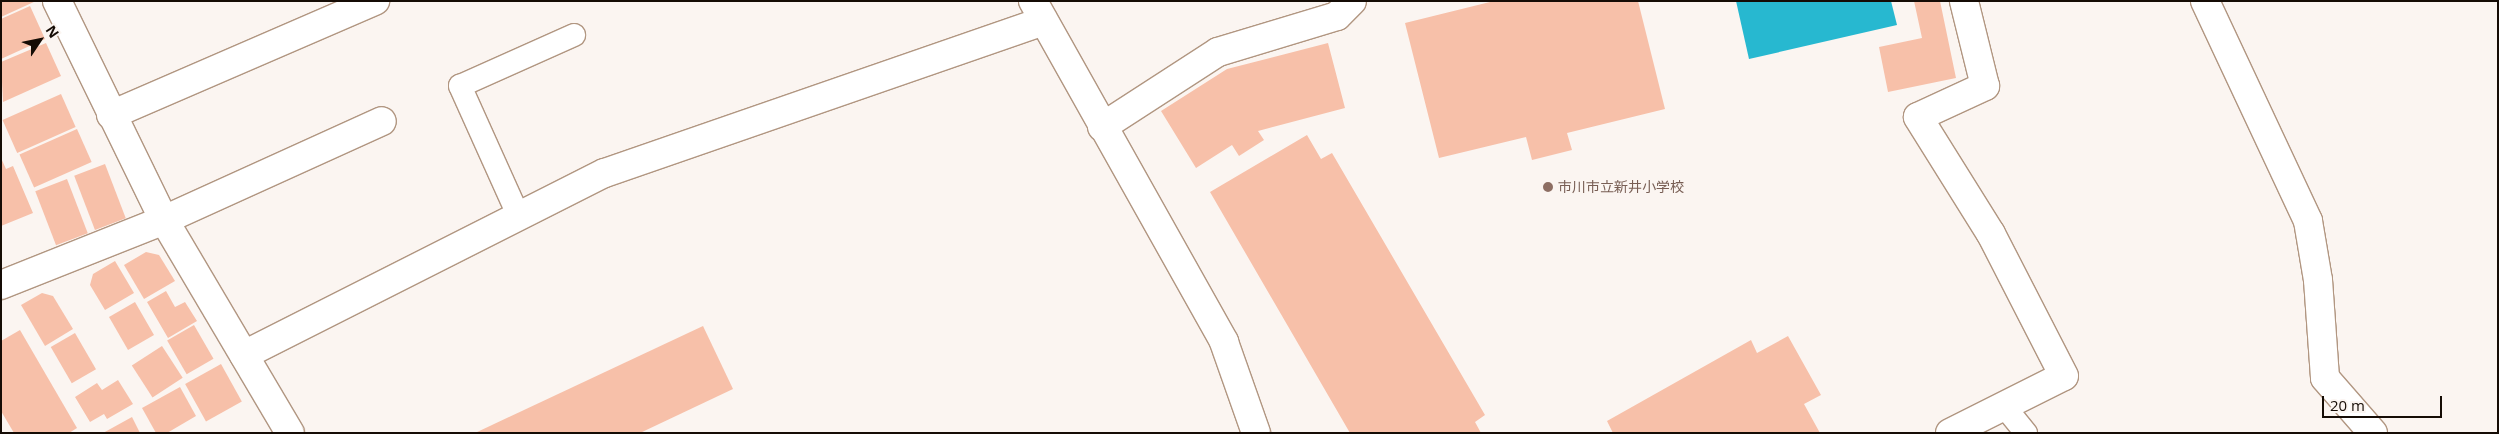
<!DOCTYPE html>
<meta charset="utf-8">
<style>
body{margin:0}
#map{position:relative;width:2499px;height:434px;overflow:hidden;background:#fbf5f1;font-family:"Open Sans","Noto Sans JP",sans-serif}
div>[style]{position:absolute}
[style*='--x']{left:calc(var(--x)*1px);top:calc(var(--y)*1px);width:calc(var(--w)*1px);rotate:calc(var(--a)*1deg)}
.water>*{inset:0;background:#27b8d0}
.building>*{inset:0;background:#f7c0a9;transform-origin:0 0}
.roads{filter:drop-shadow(1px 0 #b19681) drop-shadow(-1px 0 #b19681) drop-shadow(0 1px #b19681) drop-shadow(0 -1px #b19681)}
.service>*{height:22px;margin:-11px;padding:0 11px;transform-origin:11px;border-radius:11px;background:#fff}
.minor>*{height:28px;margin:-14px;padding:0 14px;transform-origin:14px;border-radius:14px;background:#fff}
.dots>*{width:14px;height:14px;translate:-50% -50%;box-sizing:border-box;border:2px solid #fbf5f1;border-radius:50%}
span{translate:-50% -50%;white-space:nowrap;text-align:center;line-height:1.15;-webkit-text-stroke:5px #fbf5f1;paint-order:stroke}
.education-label{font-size:14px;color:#785e54}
.left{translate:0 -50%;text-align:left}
.frame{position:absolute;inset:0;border:2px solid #150c05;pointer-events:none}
.north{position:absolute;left:15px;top:15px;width:50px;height:50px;-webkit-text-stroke:4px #fbf5f1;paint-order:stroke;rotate:56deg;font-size:14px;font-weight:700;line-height:20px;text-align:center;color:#150c05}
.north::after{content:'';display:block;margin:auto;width:18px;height:22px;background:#150c05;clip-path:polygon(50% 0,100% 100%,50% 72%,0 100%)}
.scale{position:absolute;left:2322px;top:396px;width:120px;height:22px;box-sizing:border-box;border:2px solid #150c05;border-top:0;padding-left:6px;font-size:15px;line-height:18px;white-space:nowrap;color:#150c05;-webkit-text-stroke:4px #fbf5f1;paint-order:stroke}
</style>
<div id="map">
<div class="water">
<div style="clip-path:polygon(1736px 1px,1891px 1px,1897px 25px,1749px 59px)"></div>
</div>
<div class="building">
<div style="clip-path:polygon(1px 1px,36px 1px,1px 17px)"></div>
<div style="clip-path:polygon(1494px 1px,1638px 1px,1665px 109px,1567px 133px,1572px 150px,1532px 160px,1526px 137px,1439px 158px,1405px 23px)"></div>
<div style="clip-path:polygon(1914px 1px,1940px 1px,1956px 78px,1888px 92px,1879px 47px,1922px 38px)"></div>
<div style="clip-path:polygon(30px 6px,45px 39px,1px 59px,1px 19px)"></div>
<div style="clip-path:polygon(46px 43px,61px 76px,3px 102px,1px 62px)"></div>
<div style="clip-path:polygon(1328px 43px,1345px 108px,1258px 131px,1264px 140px,1239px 156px,1232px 145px,1196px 168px,1161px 111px,1227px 69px)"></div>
<div style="left:61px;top:94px;width:36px;height:64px;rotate:66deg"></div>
<div style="left:77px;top:129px;width:36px;height:63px;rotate:66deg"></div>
<div style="clip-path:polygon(1307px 135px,1321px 159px,1332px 153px,1485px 415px,1475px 422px,1481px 433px,1350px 433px,1210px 192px)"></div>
<div style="clip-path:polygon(1px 158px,6px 169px,13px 166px,33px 213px,1px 226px)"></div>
<div style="left:105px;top:164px;width:58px;height:33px;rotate:69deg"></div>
<div style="left:67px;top:179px;width:58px;height:34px;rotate:69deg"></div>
<div style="clip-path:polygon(146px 252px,159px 255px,175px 281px,144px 299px,124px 265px)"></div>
<div style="clip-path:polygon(115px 261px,134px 293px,105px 310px,90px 285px,93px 274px)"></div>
<div style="clip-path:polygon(166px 291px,175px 307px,185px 302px,197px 321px,168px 338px,147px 302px)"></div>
<div style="clip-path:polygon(42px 293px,53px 296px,73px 329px,45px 346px,21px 305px)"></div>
<div style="left:135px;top:302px;width:38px;height:30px;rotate:60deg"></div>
<div style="left:194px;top:325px;width:39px;height:31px;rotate:60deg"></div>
<div style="clip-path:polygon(703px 326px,733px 389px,640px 433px,475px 433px)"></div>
<div style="clip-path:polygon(20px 330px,77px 428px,69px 433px,14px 433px,1px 411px,1px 341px)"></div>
<div style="left:75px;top:333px;width:42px;height:28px;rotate:60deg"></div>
<div style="clip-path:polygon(1788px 336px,1821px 395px,1804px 404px,1820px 433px,1613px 433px,1607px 421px,1751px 340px,1757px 353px)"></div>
<div style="left:162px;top:346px;width:38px;height:36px;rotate:57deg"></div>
<div style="left:221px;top:364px;width:43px;height:41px;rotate:61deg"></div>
<div style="clip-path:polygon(118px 380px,133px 404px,107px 419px,104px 414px,90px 422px,75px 397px,97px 383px,102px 390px)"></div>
<div style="clip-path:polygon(180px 387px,196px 416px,167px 433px,156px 433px,142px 408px)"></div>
<div style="clip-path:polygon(132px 417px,140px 433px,103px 433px)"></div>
</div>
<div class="roads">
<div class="service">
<div style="--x:519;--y:217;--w:144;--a:-114.2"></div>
<div style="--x:460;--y:86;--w:125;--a:-24.1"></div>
<div style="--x:2004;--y:406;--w:35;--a:51"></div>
</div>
<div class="minor">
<div style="--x:57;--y:1;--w:244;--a:64"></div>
<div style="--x:164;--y:220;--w:247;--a:59.4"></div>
<div style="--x:1033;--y:1;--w:391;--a:60.7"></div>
<div style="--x:1224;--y:342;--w:96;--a:70.6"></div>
<div style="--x:2205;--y:1;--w:243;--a:64.9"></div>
<div style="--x:2308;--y:221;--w:60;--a:80.4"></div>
<div style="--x:2318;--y:280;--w:98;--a:85.9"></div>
<div style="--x:2325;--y:378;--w:73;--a:48.9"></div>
<div style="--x:111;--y:115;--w:288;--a:-23.4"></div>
<div style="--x:1102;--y:127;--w:138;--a:-32.9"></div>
<div style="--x:1218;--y:52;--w:124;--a:-16.8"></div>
<div style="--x:1337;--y:16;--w:21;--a:-45"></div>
<div style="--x:1;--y:285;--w:175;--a:-21.7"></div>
<div style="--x:164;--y:220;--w:239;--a:-24.4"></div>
<div style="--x:244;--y:355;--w:404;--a:-26.8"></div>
<div style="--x:605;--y:173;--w:464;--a:-19.1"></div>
<div style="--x:1950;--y:433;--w:127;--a:-26.6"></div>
<div style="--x:2064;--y:376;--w:160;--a:-117.2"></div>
<div style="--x:1991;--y:234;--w:138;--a:-122"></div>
<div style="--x:1918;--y:117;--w:74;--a:-24.8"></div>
<div style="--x:1985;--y:86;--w:88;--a:-103.9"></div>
</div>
</div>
<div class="dots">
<div style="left:1548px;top:187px;background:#8d6e63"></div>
</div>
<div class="education-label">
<span class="left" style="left:1558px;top:187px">市川市立新井小学校</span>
</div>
<div class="frame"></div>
<div class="north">N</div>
<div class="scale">20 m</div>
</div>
